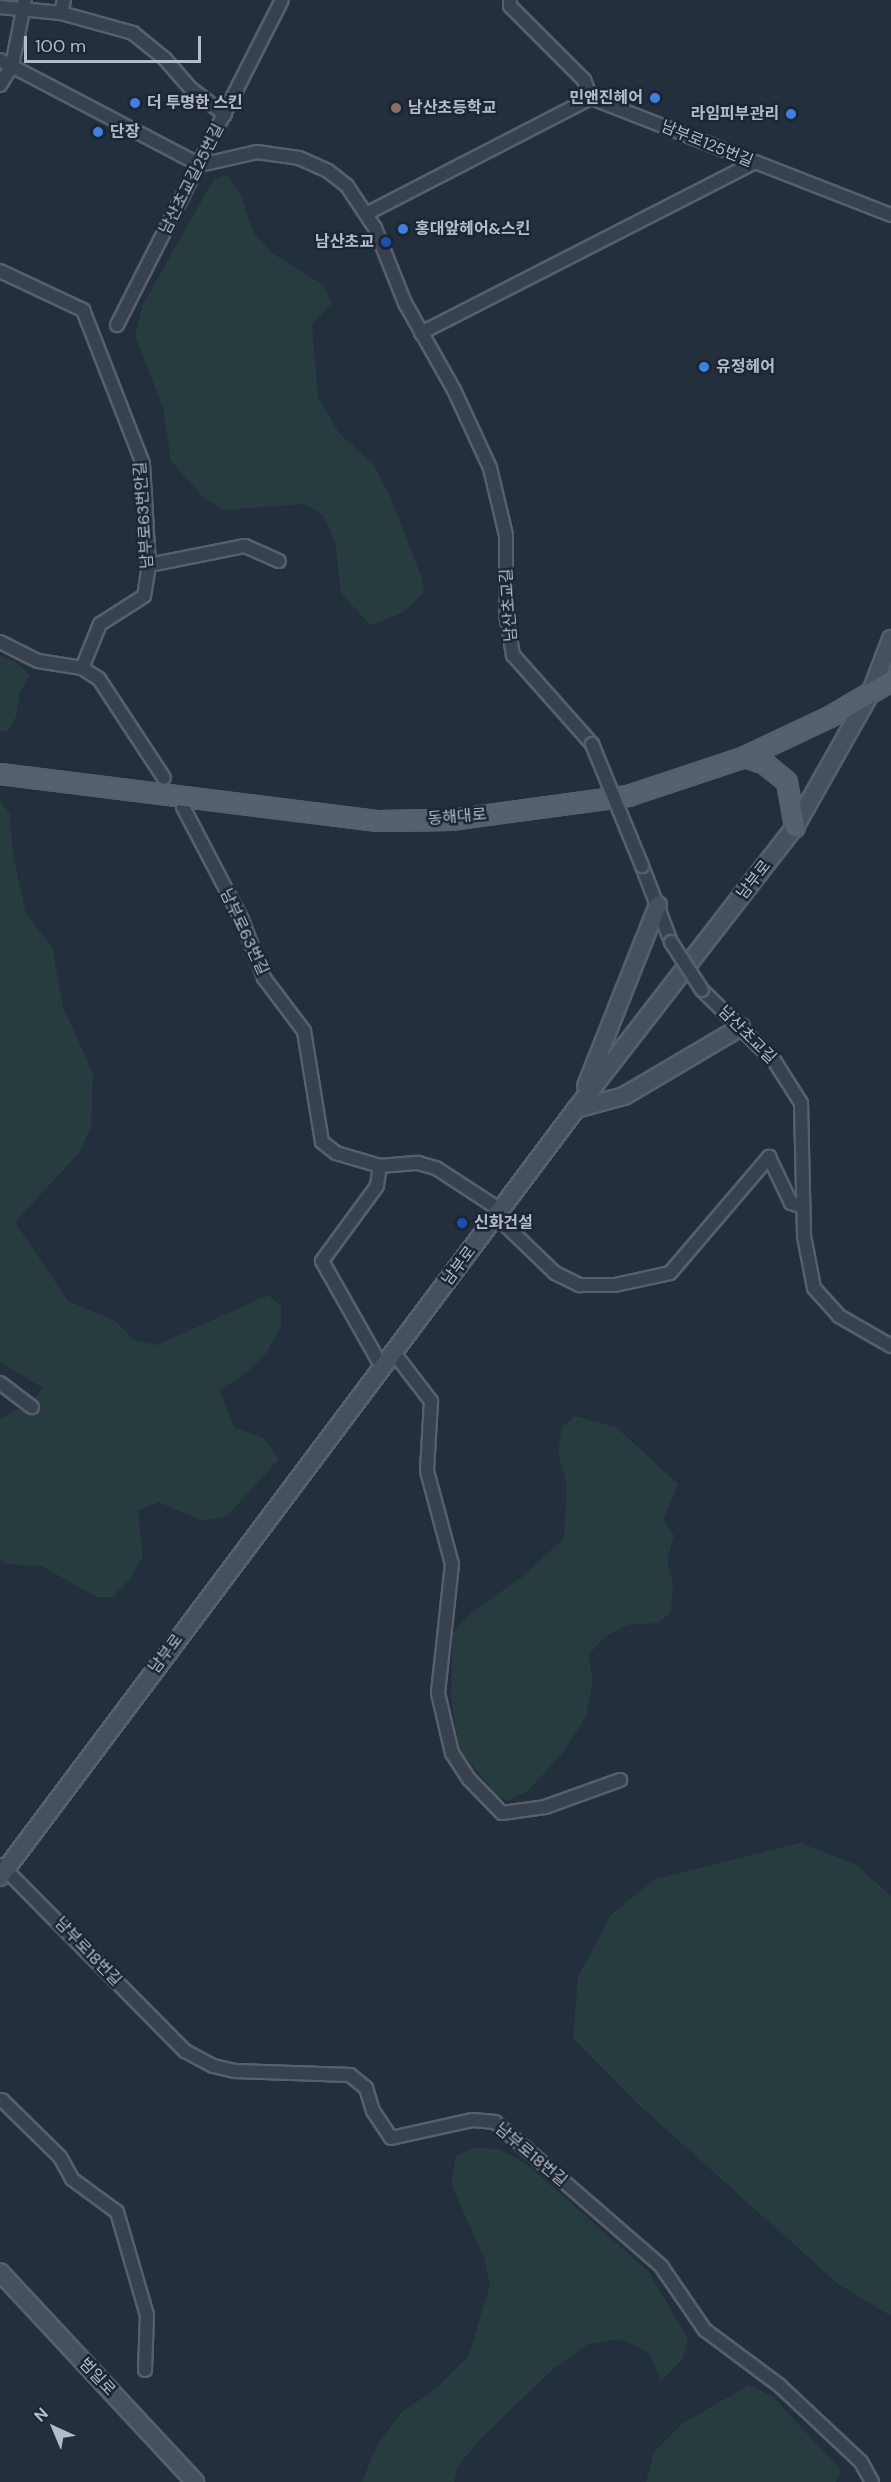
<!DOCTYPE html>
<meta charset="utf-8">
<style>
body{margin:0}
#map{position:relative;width:891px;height:2482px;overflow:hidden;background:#242f3e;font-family:"DM Sans","Noto Sans KR",sans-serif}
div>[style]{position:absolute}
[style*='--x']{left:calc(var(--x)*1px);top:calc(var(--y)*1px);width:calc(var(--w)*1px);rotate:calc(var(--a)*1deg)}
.green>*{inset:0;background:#263c3f}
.roads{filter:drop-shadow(2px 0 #565f6c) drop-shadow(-2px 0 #565f6c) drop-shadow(0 2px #565f6c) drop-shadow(0 -2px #565f6c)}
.street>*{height:12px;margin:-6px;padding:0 6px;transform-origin:6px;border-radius:6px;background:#38414e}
.secondary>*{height:16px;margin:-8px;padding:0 8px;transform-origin:8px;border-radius:8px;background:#465061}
.primary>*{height:18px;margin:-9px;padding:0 9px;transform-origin:9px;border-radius:9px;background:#56606e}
.bridges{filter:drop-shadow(2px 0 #565f6c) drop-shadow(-2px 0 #565f6c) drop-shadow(0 2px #565f6c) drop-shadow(0 -2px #565f6c)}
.street-bridge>*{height:12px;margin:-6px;padding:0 6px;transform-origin:6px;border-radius:6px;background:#38414e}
.dots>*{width:16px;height:16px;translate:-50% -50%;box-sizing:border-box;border:3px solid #1d2633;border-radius:50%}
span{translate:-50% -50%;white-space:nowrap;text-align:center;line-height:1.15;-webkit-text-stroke:5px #1d2633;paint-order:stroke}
.poi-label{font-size:16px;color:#b4bcc9;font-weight:700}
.right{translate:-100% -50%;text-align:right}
.left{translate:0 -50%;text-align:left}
.street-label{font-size:16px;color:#b4bcc9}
.north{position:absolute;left:24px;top:2398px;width:60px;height:60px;-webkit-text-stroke:4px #1d2633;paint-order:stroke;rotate:316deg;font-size:16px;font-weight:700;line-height:24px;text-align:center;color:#b4bcc9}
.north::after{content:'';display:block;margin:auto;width:21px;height:27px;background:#b4bcc9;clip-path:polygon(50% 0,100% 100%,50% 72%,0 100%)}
.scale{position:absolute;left:24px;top:36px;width:177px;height:27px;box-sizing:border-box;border:3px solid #b4bcc9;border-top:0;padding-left:8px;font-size:18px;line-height:21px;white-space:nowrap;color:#b4bcc9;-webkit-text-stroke:4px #1d2633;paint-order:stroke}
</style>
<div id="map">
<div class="green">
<div style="clip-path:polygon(227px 175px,241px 194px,253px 232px,272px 253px,323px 285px,332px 303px,312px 324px,318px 398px,339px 433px,373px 464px,390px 496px,421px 576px,424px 592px,402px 613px,370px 625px,341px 593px,335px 541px,323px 515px,305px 504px,223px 510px,203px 497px,171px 461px,163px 408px,135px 335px,143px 304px,214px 179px)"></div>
<div style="clip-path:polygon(0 656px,14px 661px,30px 675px,20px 692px,16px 717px,7px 731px,0 732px)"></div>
<div style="clip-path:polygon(0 800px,10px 814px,13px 855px,26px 914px,52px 947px,63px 1007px,93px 1073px,91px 1127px,79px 1153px,15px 1222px,68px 1301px,115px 1321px,134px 1340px,157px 1345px,268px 1295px,281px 1306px,281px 1326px,267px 1352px,246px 1373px,220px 1390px,234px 1427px,263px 1438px,279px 1459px,227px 1516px,202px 1521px,159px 1502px,138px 1511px,143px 1557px,130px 1579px,112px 1597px,96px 1597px,42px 1566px,6px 1564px,0 1560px,0 1419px,31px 1403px,43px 1388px,0 1362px)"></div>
<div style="clip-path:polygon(575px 1416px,616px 1427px,678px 1484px,664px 1519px,674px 1536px,667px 1561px,673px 1584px,671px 1612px,658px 1623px,628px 1625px,606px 1636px,588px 1655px,593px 1680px,586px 1716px,564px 1751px,528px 1791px,507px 1801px,495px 1793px,459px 1749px,451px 1697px,453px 1632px,471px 1613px,522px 1577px,564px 1538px,567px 1486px,558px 1452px,562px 1427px)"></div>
<div style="clip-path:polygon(800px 1843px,855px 1864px,891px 1896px,891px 2316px,838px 2284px,638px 2104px,573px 2038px,578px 1977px,610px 1916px,654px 1879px)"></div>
<div style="clip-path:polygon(474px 2148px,499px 2149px,528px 2165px,649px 2272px,688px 2339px,683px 2358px,661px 2381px,649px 2353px,621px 2339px,589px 2344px,553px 2369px,481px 2438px,458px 2466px,454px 2482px,362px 2482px,378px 2443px,403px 2411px,436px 2389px,468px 2357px,490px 2285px,484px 2258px,451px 2183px,456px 2156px)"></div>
<div style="clip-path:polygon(749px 2385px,773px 2397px,841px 2470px,836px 2482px,646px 2482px,654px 2452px,683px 2423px)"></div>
</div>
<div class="roads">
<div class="street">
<div style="--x:510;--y:0;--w:6;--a:90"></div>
<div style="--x:510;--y:6;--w:105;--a:45"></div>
<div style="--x:584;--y:80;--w:19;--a:69"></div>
<div style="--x:0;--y:7;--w:61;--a:5.6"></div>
<div style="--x:61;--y:13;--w:75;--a:15.5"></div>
<div style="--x:133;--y:33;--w:41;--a:39.1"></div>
<div style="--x:165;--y:59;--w:38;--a:49"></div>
<div style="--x:190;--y:88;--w:44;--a:37.6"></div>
<div style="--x:61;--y:13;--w:13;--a:-77"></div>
<div style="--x:0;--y:60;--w:226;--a:27.7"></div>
<div style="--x:200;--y:165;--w:58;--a:-12.8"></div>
<div style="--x:257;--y:152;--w:42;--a:8.1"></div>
<div style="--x:299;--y:158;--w:32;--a:24"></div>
<div style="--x:328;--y:171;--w:24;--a:38"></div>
<div style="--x:347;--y:186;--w:50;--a:56.3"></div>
<div style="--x:375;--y:228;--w:81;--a:68.2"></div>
<div style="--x:405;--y:303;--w:100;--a:60.6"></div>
<div style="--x:454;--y:390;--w:86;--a:65.2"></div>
<div style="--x:490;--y:468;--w:69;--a:76.6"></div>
<div style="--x:506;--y:535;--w:79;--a:90"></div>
<div style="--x:506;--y:614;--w:42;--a:80.3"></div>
<div style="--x:513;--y:655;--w:119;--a:48.4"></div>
<div style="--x:0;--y:85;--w:22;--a:-58"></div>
<div style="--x:12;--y:66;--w:67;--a:-78.9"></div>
<div style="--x:366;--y:214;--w:253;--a:-27.3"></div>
<div style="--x:591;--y:98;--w:322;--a:21.3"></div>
<div style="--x:0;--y:271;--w:92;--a:25.2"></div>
<div style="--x:83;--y:310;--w:165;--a:68.7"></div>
<div style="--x:143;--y:464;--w:101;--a:86.6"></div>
<div style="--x:149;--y:565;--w:31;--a:99"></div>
<div style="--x:144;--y:596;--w:52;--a:147.5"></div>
<div style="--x:100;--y:624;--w:48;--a:112.2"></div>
<div style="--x:117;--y:325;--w:364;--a:-63.1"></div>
<div style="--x:421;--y:333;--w:373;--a:-27.1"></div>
<div style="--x:149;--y:565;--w:98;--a:-11.2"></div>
<div style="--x:245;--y:546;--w:37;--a:24"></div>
<div style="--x:0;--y:642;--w:42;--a:26.6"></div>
<div style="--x:38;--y:661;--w:45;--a:9"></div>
<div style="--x:82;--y:668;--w:20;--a:33"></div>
<div style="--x:99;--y:679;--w:118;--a:56.7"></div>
<div style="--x:183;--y:807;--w:127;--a:62.4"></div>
<div style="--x:242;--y:920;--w:62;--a:69.2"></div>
<div style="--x:264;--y:978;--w:66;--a:53"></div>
<div style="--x:304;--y:1031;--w:112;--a:80.8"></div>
<div style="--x:322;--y:1142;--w:18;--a:38"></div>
<div style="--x:336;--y:1153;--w:46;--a:16.5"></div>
<div style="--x:380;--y:1166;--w:38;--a:-5"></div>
<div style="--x:418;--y:1163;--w:19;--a:16"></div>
<div style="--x:436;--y:1168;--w:79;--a:33.1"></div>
<div style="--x:642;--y:866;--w:81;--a:69.1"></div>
<div style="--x:702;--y:990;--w:103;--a:44.6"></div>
<div style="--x:775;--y:1062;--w:49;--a:57.6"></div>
<div style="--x:801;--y:1103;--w:133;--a:88.7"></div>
<div style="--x:804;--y:1236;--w:53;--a:79.1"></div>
<div style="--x:814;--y:1288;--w:38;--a:48"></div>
<div style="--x:839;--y:1316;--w:60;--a:30"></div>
<div style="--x:380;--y:1166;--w:20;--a:99"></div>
<div style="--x:377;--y:1186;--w:93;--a:126.3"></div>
<div style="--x:322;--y:1261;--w:122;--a:60.5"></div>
<div style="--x:497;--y:1217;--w:81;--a:44"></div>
<div style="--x:555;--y:1273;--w:28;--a:26"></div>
<div style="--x:580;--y:1285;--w:35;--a:0"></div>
<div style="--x:615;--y:1285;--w:56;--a:-12.3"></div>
<div style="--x:670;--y:1273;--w:153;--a:-49.5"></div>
<div style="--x:769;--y:1157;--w:51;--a:64.4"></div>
<div style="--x:791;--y:1203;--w:13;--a:18"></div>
<div style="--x:394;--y:1353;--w:61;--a:52.4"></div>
<div style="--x:431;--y:1401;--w:70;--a:93.3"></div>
<div style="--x:427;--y:1471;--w:96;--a:75"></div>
<div style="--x:452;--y:1564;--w:130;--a:96.2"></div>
<div style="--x:438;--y:1693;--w:62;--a:76.9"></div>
<div style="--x:452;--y:1753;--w:31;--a:57"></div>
<div style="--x:469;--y:1779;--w:47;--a:45.9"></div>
<div style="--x:502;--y:1813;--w:43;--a:-7.9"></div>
<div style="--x:545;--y:1807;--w:80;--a:-19.8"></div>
<div style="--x:0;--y:1383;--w:40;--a:37"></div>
<div style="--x:1;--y:1865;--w:262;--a:45.3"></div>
<div style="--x:185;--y:2051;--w:32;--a:28"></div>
<div style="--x:213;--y:2066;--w:23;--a:13"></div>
<div style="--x:235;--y:2071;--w:115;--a:2"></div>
<div style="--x:350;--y:2075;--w:21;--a:39"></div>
<div style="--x:366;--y:2088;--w:24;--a:73"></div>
<div style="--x:373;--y:2111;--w:32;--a:56"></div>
<div style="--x:391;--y:2138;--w:84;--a:-12.4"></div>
<div style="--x:473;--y:2120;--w:22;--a:5"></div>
<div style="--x:495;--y:2122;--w:220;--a:40.9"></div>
<div style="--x:661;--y:2266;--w:78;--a:55.5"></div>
<div style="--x:705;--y:2330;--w:94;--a:36.7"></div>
<div style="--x:780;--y:2386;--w:111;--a:43.2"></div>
<div style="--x:861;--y:2462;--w:23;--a:61"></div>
<div style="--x:2;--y:2100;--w:81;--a:44.5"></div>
<div style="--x:60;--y:2157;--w:25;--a:61"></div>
<div style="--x:72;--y:2179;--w:56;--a:36.3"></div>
<div style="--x:117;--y:2212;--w:107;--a:73.8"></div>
<div style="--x:147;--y:2315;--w:55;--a:92.1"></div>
</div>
<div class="secondary">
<div style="--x:586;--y:1086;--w:195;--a:-68.3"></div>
<div style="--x:576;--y:1109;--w:50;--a:-15.2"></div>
<div style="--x:624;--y:1096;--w:136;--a:-30.5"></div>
<div style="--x:0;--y:1877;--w:960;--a:-53.13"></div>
<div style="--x:576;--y:1109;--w:357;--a:-52.2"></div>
<div style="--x:795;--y:827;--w:153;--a:-60.6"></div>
<div style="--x:870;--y:694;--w:59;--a:-69.1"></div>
<div style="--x:0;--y:2272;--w:287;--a:47.1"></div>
</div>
<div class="primary">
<div style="--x:745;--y:757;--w:21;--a:19"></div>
<div style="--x:765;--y:764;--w:28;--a:39"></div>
<div style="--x:787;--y:782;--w:46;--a:79.9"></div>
<div style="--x:0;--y:774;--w:381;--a:7.1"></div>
<div style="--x:378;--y:821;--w:73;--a:-0.8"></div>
<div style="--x:451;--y:820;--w:179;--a:-7.7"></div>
<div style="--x:628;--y:796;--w:123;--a:-18.4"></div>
<div style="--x:745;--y:757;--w:94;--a:-25.2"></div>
<div style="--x:830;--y:717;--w:71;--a:-30.5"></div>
</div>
</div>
<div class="bridges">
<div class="street-bridge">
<div style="--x:592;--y:744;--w:132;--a:67.7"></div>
<div style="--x:671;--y:942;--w:57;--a:57.1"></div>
</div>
</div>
<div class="dots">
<div style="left:655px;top:98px;background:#3f7fe0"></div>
<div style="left:135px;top:103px;background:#3f7fe0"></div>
<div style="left:396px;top:108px;background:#8d6e63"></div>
<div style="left:791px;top:114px;background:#3f7fe0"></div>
<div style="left:98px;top:132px;background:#3f7fe0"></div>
<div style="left:403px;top:229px;background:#3f7fe0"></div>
<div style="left:386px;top:242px;background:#1a4fb4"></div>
<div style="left:704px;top:367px;background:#3f7fe0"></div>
<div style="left:462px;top:1223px;background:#1a4fb4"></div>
</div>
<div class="poi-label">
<span class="right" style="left:643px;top:98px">민앤진헤어</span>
<span class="left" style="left:147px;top:103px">더 투명한 스킨</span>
<span class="left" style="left:408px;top:108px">남산초등학교</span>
<span class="right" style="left:779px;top:114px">라임피부관리</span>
<span class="left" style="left:110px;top:132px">단장</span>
<span class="left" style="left:415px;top:229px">홍대앞헤어&amp;스킨</span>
<span class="right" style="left:374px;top:242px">남산초교</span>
<span class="left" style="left:716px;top:367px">유정헤어</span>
<span class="left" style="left:474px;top:1223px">신화건설</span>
</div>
<div class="street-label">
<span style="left:707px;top:144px;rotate:22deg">남부로125번길</span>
<span style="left:192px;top:179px;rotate:-63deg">남산초교길25번길</span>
<span style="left:144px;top:515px;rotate:-94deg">남부로63번안길</span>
<span style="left:509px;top:605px;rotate:-94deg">남산초교길</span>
<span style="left:457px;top:817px;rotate:-5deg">동해대로</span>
<span style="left:754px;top:880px;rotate:-52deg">남부로</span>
<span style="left:244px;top:932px;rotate:65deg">남부로63번길</span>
<span style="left:747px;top:1035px;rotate:45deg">남산초교길</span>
<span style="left:459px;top:1266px;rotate:-53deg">남부로</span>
<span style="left:166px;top:1654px;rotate:-53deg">남부로</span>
<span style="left:88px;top:1952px;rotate:46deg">남부로18번길</span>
<span style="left:531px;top:2155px;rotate:40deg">남부로18번길</span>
<span style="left:97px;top:2377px;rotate:47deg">범일로</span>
</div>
<div class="north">N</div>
<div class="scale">100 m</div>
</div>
